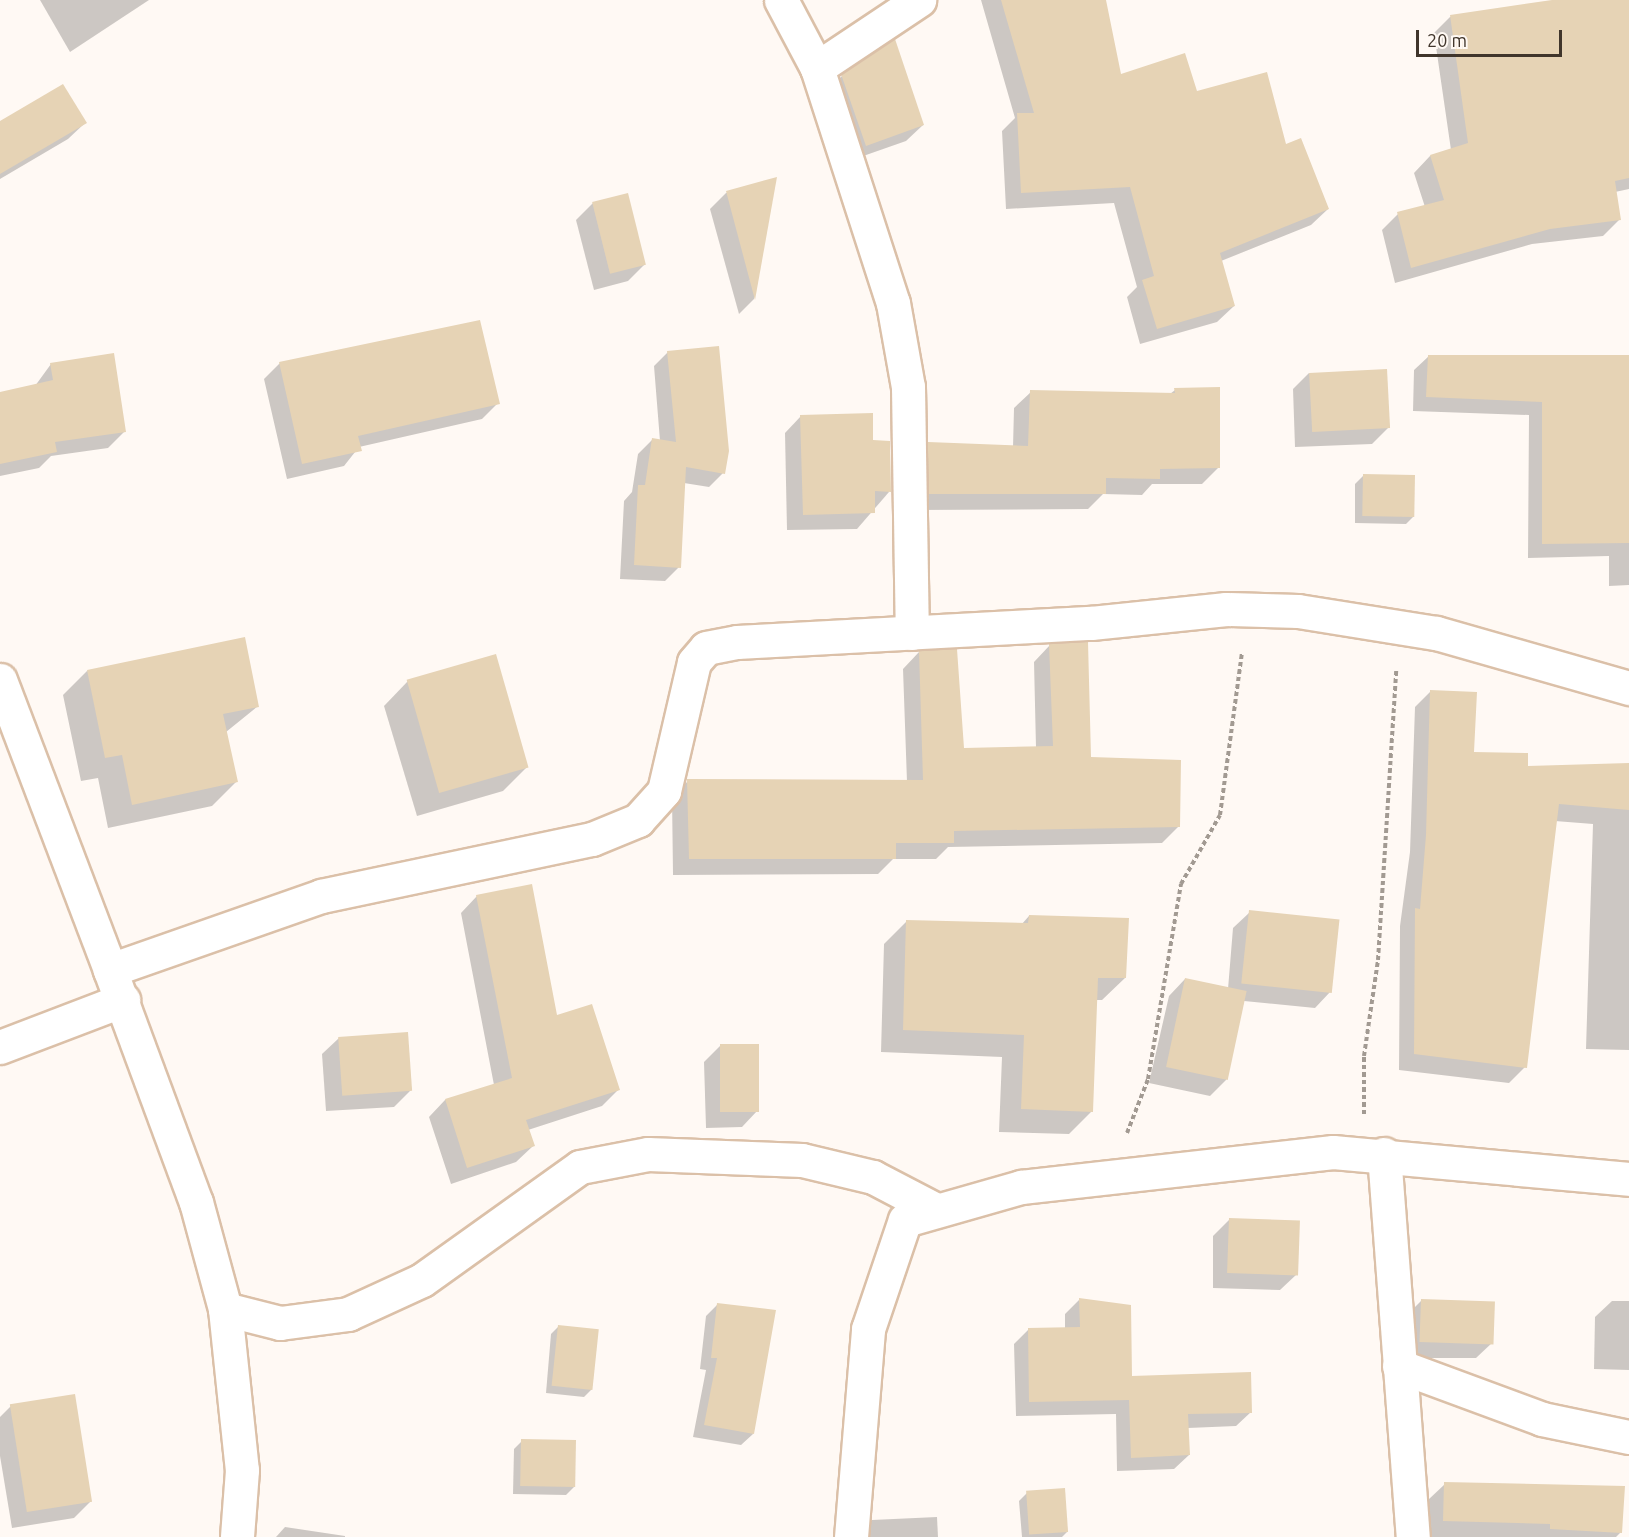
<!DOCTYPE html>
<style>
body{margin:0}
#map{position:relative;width:1629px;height:1537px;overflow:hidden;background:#fff9f4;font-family:Ubuntu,sans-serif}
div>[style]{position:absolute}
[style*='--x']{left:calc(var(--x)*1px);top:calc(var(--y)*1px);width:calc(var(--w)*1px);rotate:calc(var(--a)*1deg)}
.shadow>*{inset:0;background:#0003}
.building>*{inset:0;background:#e6d3b5;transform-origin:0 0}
.path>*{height:4px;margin-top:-2px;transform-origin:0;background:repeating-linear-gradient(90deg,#a29a92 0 4.5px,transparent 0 7.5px)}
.roads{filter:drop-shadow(2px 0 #dbc0a8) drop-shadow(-2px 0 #dbc0a8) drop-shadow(0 2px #dbc0a8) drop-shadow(0 -2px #dbc0a8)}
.street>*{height:33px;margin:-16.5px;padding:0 16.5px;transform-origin:16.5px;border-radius:16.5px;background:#fff}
span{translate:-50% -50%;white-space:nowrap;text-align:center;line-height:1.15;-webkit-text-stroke:4.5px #fff9f4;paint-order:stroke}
.scale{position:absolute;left:1416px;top:30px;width:146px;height:27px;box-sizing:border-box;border:3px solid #40352b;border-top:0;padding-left:8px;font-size:18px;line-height:21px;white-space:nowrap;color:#40352b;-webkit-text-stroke:4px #fff9f4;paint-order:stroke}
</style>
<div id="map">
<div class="shadow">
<div style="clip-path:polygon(40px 0,149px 0,70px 52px)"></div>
<div style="clip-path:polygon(981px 0,1105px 0,1120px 76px,1196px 92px,1285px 146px,1328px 209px,1311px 225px,1221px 261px,1234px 306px,1217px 322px,1140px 344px,1127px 297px,1137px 287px,1114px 203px,1006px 209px,1002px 131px,1015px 118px)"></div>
<div style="clip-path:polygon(1562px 0,1629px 0,1629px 189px,1615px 192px,1619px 220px,1603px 236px,1532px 244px,1395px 283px,1382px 230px,1398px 214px,1425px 207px,1414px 173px,1430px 156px,1451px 150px,1434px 33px,1450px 17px)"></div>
<div style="clip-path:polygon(842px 76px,923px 125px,906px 141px,849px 161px,826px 92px)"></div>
<div style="clip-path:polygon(0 122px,85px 123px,68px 139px,0 179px)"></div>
<div style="clip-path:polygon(775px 179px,754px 299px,739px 314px,710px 209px,726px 193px)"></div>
<div style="clip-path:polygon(593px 203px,644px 265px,628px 281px,594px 290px,576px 220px)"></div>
<div style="clip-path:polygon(668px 352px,723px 473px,709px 487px,684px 483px,679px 567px,665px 581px,620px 579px,624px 501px,632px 492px,638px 454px,652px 440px,660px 441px,654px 366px)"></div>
<div style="clip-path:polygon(1629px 355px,1629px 585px,1609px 586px,1609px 556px,1528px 558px,1529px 415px,1413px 411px,1414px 370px,1429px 356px)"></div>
<div style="clip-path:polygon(280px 363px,498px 403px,482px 419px,359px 447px,344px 466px,287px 479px,264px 379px)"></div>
<div style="clip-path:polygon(51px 364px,125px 431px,108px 448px,51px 456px,39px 468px,0 476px,0 393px,35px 386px)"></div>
<div style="clip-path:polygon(1309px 373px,1388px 428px,1372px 444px,1295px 447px,1293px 389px)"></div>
<div style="clip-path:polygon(1175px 390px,1219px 467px,1202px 484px,1152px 484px,1142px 495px,1103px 494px,1088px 509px,913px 510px,912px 460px,928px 444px,1013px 447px,1014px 408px,1031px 392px,1170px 394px)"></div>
<div style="clip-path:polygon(801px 416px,872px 442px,889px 492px,857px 529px,787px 530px,785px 433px)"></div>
<div style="clip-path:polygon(1363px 476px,1414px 516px,1406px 524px,1355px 523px,1355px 484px)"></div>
<div style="clip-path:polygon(1050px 645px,1090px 759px,1178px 827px,1162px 843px,948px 847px,936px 859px,893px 859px,878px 874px,673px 875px,672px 797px,688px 781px,907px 782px,903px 669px,919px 652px,962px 750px,1036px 748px,1034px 662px)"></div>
<div style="clip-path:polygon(87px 671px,258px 706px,226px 732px,236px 782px,212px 806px,108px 828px,98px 778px,81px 781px,63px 695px)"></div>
<div style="clip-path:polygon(408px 681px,527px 767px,503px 791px,417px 816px,384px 706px)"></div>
<div style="clip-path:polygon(1431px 691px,1472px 754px,1527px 768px,1629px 764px,1629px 1050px,1586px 1049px,1593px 824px,1555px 821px,1525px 1067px,1509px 1083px,1399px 1070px,1400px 926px,1410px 852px,1415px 707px)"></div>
<div style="clip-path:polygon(477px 896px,556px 1017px,618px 1090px,602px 1106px,528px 1130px,533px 1146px,516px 1162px,451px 1184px,429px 1117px,445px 1100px,494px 1085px,461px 913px)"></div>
<div style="clip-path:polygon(1250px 912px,1331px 991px,1315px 1008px,1244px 1001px,1226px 1080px,1210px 1096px,1149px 1083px,1169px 996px,1185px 979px,1228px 989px,1233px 928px)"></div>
<div style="clip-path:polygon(1029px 916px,1125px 978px,1102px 1000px,1095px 1000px,1092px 1111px,1069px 1134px,999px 1132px,1002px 1057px,881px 1052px,884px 944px,907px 921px,1021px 925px)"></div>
<div style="clip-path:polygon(339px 1038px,411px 1090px,394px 1107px,326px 1111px,322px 1054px)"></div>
<div style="clip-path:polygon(721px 1045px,758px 1110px,742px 1127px,706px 1128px,704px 1062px)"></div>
<div style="clip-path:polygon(1230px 1219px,1297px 1274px,1280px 1290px,1213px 1288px,1213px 1236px)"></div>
<div style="clip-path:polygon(1079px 1300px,1131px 1377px,1251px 1412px,1236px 1426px,1188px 1428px,1189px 1455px,1174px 1469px,1117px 1471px,1116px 1414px,1016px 1416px,1014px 1344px,1028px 1330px,1065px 1329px,1065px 1314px)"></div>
<div style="clip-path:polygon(1421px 1301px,1493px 1342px,1476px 1358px,1404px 1358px,1405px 1317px)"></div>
<div style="clip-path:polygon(1612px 1301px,1629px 1301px,1629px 1370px,1594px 1369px,1595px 1317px)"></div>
<div style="clip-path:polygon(717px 1305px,753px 1434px,741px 1445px,693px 1437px,706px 1370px,700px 1369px,706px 1316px)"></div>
<div style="clip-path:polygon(559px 1326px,592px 1389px,584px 1397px,546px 1393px,551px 1334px)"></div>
<div style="clip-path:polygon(11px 1406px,91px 1501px,74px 1518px,12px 1528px,0 1456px,0 1417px)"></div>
<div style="clip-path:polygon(522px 1441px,574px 1487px,566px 1495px,513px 1494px,514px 1449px)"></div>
<div style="clip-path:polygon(1445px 1484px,1621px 1532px,1616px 1537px,1427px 1537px,1428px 1500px)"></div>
<div style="clip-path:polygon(1027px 1493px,1067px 1532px,1062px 1537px,1022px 1537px,1019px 1501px)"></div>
<div style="clip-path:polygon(937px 1517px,938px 1537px,855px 1537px,872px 1520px)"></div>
<div style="clip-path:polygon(285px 1527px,345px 1536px,345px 1537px,276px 1537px)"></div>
</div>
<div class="building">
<div style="clip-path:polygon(1001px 0,1106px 0,1121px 74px,1185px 53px,1197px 91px,1267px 72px,1286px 144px,1301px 138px,1329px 209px,1220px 253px,1235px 306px,1157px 329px,1142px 280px,1154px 276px,1130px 187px,1021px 193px,1017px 113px,1034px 113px)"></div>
<div style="clip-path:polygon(1552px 0,1629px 0,1629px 178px,1615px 181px,1621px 220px,1550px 229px,1411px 268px,1397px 212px,1444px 200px,1430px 155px,1468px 143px,1450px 15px)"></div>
<div style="clip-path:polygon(895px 39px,924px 125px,866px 146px,841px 74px)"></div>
<div style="clip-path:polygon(63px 84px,87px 123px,0 174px,0 121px)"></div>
<div style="clip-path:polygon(777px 177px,755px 300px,726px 191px)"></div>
<div style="left:628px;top:193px;width:74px;height:37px;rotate:76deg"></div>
<div style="clip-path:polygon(480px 320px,500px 404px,358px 436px,362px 451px,302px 464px,279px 362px)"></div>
<div style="clip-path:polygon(719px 346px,729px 451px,725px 474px,686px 467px,681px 568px,634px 565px,638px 485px,645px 485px,652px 438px,676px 442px,667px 351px)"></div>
<div style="clip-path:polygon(114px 353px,126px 432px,55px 442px,57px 452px,0 464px,0 392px,53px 380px,50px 363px)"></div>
<div style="clip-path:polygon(1428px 355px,1629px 355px,1629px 543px,1542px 544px,1542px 402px,1426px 397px)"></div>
<div style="left:1387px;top:369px;width:59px;height:78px;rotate:87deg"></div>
<div style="clip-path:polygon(1220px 387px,1220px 468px,1160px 469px,1160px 479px,1106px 478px,1106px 494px,928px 494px,928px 442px,1028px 446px,1030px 390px,1175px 393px,1174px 388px)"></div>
<div style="clip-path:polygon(873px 413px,873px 440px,890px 441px,891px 492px,875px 491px,875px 513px,803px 515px,800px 415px)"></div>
<div style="left:1363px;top:474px;width:52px;height:42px;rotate:1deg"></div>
<div style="clip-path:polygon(245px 637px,259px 707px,223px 714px,238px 782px,132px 805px,122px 755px,105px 758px,87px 670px)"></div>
<div style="clip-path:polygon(1088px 642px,1091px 757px,1181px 760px,1180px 827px,954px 831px,954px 843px,896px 843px,896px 859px,689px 859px,687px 779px,923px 780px,919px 651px,957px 649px,964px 748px,1053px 746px,1049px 644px)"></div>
<div style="left:496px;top:654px;width:118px;height:93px;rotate:74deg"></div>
<div style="clip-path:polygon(1430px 690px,1477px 692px,1474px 752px,1528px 753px,1528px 766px,1629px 763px,1629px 810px,1559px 804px,1527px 1068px,1414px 1054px,1415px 908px,1420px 909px,1426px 835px)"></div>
<div style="clip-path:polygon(532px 884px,557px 1015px,592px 1004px,620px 1090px,526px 1120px,535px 1146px,467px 1168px,445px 1099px,512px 1078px,476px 895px)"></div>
<div style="left:1249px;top:910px;width:91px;height:74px;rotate:6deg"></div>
<div style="clip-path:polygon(1029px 915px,1129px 918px,1126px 978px,1098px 978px,1093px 1112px,1021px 1109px,1024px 1035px,903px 1030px,906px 920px,1028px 923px)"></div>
<div style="left:1185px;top:978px;width:63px;height:91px;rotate:12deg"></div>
<div style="left:408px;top:1032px;width:59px;height:70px;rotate:86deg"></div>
<div style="left:720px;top:1044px;width:39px;height:68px"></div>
<div style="left:1229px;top:1218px;width:71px;height:55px;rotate:2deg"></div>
<div style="clip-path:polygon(1079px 1298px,1131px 1305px,1132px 1376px,1251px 1372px,1252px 1413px,1188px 1414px,1190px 1455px,1131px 1458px,1129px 1400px,1029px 1402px,1028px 1328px,1080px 1327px)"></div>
<div style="left:1421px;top:1299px;width:74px;height:43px;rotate:2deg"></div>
<div style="clip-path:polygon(717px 1303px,776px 1310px,754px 1434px,704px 1425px,717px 1358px,711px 1358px)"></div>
<div style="left:558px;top:1325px;width:41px;height:61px;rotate:6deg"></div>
<div style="left:75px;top:1394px;width:109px;height:66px;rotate:81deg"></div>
<div style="left:521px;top:1439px;width:55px;height:47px;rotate:1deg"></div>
<div style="clip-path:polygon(1444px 1482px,1625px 1486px,1622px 1533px,1550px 1529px,1550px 1524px,1443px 1521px)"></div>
<div style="left:1065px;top:1488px;width:44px;height:39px;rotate:86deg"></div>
</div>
<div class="path">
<div style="--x:1364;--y:1114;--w:58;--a:-90"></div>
<div style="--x:1364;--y:1056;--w:97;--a:-81.7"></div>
<div style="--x:1378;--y:960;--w:291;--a:-86.4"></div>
<div style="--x:1127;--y:1133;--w:58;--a:-68.7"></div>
<div style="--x:1148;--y:1079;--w:198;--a:-80.4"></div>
<div style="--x:1181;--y:884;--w:79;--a:-60.5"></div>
<div style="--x:1220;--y:815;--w:164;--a:-82.3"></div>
</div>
<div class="roads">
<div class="street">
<div style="--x:781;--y:0;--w:77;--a:62.1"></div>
<div style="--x:817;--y:68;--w:247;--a:72.1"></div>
<div style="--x:893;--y:303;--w:85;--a:79.9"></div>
<div style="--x:908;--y:387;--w:246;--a:89.1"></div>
<div style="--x:817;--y:68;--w:123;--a:-33.7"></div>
<div style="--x:0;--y:680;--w:310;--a:69.2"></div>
<div style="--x:110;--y:970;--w:224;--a:-19.3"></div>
<div style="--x:321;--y:896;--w:277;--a:-11.9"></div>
<div style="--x:592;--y:839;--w:50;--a:-22.4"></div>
<div style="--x:638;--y:820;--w:39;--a:-48"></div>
<div style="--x:664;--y:791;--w:132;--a:-76.9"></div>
<div style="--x:694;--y:662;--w:18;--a:-49"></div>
<div style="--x:706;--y:648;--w:32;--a:-11"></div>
<div style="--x:737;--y:642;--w:355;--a:-3.1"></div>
<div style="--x:1091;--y:623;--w:136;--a:-5.9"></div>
<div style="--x:1226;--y:609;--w:72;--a:1.6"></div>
<div style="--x:1298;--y:611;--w:140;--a:9.1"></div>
<div style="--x:1436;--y:633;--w:201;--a:15.9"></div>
<div style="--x:110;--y:970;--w:247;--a:69.7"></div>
<div style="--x:196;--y:1202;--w:111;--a:74.8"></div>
<div style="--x:225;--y:1309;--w:162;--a:84"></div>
<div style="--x:242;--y:1470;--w:67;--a:94.3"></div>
<div style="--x:0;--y:1047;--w:132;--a:-20.9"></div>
<div style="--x:1384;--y:1154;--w:384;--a:85.7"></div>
<div style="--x:225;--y:1309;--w:57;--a:14.3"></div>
<div style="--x:280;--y:1323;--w:69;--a:-7.5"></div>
<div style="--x:348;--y:1314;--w:81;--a:-24.7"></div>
<div style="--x:422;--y:1280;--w:194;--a:-35.6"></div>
<div style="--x:580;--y:1167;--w:69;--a:-10.8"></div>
<div style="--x:648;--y:1154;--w:154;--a:2.2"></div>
<div style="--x:802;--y:1160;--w:73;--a:13.5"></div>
<div style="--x:873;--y:1177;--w:71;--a:27.6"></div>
<div style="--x:1399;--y:1366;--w:153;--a:20.3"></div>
<div style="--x:1542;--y:1419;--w:89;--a:11.7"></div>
<div style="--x:851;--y:1537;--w:209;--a:-85.3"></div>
<div style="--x:868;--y:1329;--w:115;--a:-71.3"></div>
<div style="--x:905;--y:1220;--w:121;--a:-15.9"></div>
<div style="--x:1021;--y:1187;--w:314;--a:-6.4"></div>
<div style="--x:1333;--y:1152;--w:297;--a:5.2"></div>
</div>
</div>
<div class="scale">20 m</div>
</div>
